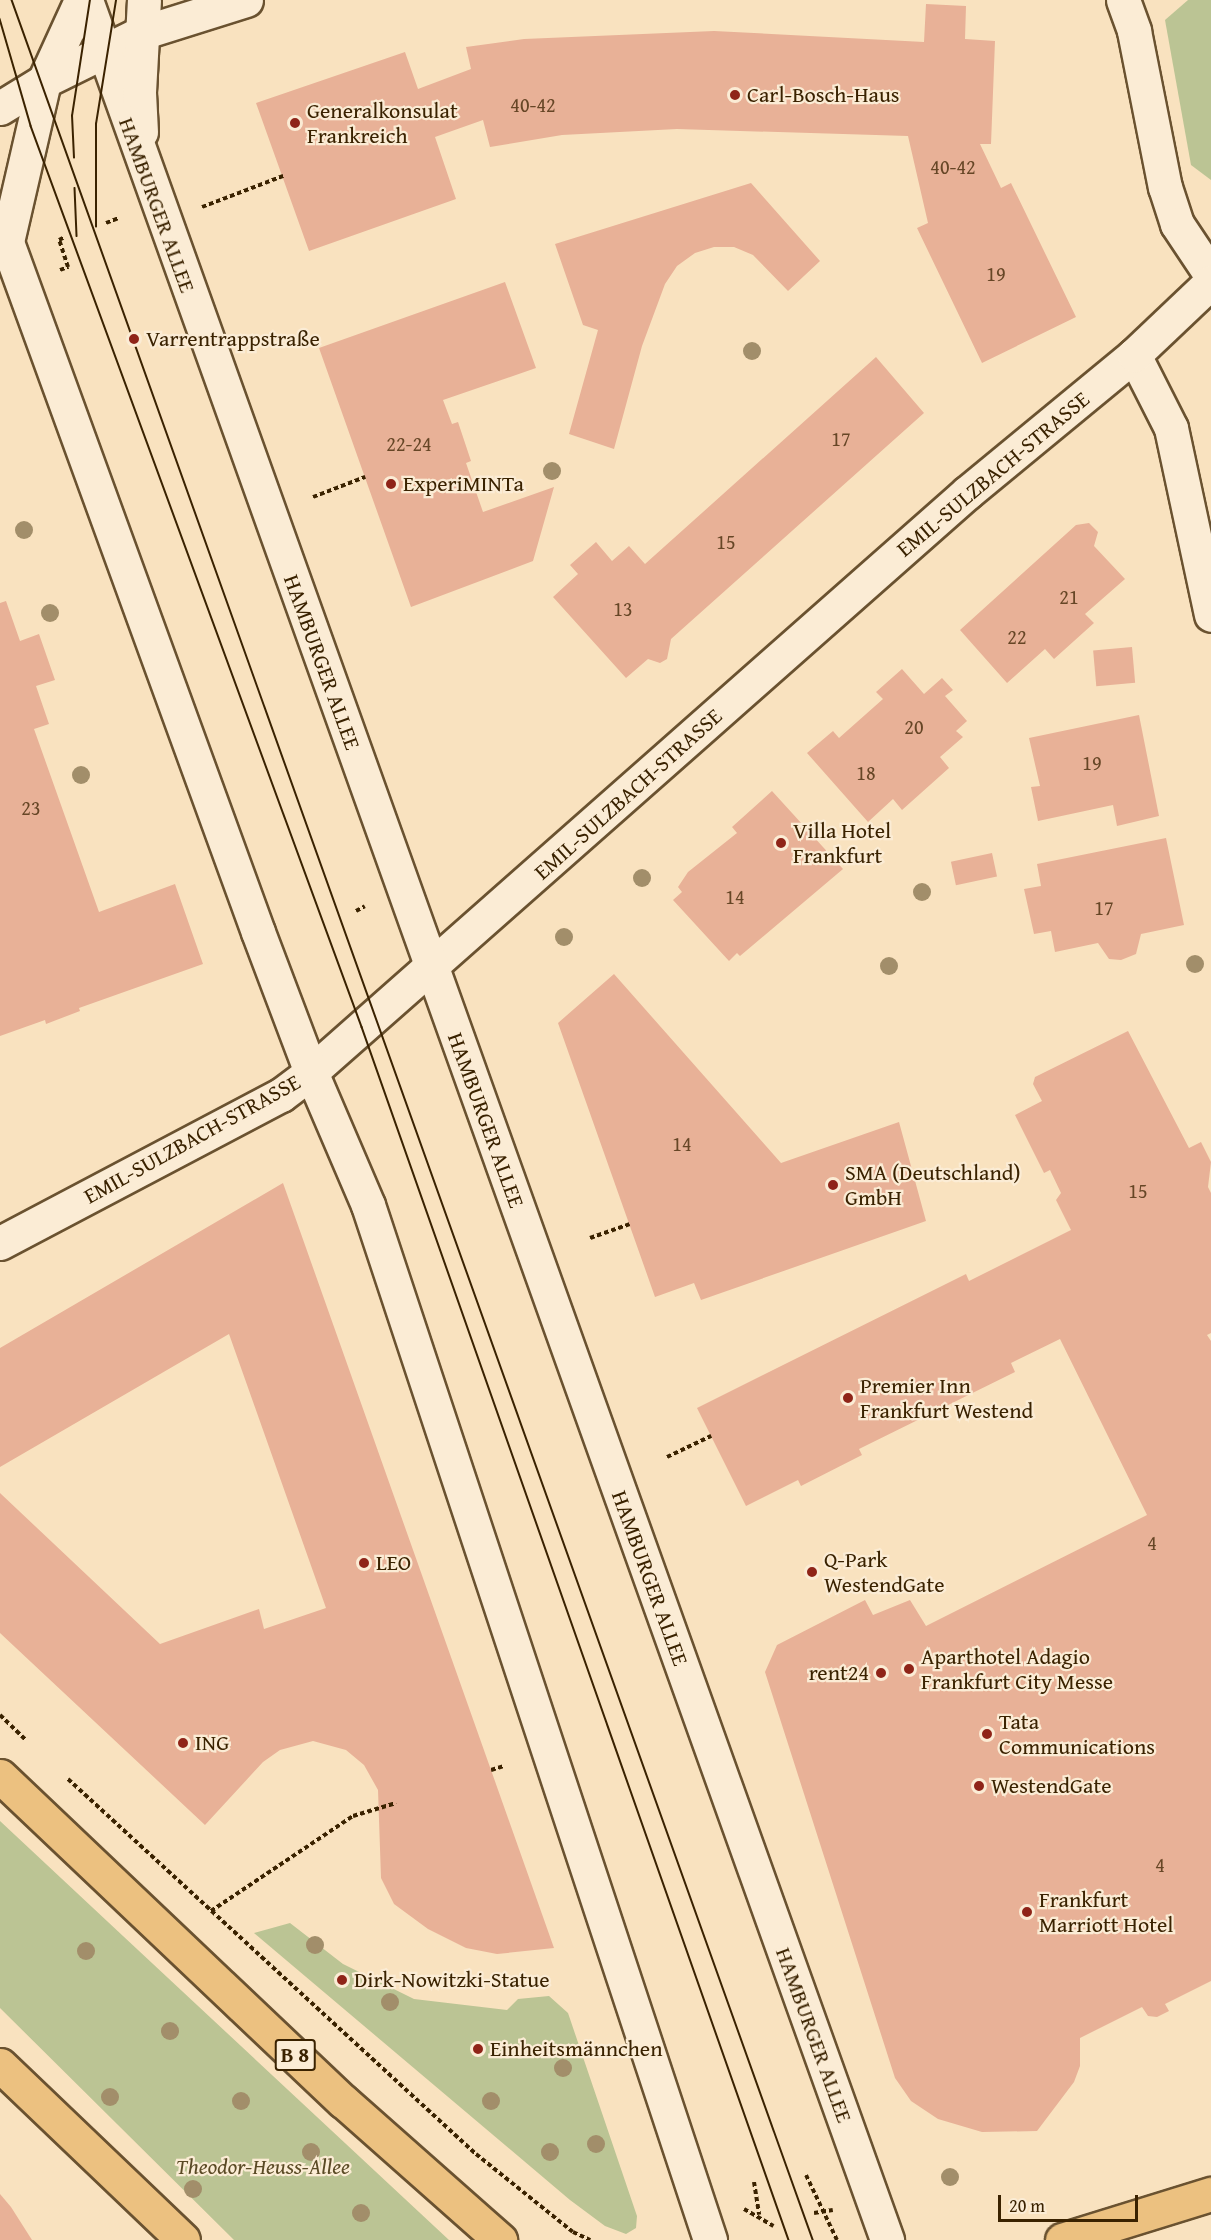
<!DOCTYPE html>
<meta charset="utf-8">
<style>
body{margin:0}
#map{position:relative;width:1211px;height:2240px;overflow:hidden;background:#f9e2bf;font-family:"Gentium Book Plus",serif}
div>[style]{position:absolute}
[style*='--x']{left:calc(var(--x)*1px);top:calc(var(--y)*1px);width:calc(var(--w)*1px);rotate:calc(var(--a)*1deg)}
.green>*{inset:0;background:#bbc494}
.building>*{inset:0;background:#e8b197;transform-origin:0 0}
.path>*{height:4px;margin-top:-2px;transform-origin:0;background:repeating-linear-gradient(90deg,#3a2200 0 4.5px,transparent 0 7.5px)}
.roads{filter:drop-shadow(2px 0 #6a5230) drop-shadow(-2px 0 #6a5230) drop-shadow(0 2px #6a5230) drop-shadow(0 -2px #6a5230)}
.street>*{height:33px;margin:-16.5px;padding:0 16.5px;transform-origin:16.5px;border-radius:16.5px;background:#fbecd5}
.secondary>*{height:33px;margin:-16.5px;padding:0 16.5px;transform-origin:16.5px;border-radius:16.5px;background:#fbecd5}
.primary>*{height:33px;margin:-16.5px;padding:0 16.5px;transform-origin:16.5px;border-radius:16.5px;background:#ecc180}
.tram>*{height:1.5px;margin:-0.75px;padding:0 0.75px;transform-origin:0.75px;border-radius:0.75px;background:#3a2200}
.trees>*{width:18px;height:18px;margin:-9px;border-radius:50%;background:#a28e6a}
.dots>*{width:16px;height:16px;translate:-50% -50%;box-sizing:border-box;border:3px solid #fbecd5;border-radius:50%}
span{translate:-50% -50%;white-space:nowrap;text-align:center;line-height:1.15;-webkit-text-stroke:4.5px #fbecd5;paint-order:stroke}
.number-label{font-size:20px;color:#664626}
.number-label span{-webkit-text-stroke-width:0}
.shield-label span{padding:2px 4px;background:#fbecd5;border:2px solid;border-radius:4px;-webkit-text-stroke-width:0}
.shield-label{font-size:21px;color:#3a2200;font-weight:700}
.poi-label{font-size:22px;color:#3a2200}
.left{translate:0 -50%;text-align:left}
.right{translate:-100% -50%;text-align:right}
.street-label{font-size:22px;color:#3a2200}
.park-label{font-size:22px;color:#5a4a25;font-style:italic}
.scale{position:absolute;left:998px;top:2195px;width:140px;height:27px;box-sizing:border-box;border:3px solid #3a2200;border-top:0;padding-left:8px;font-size:18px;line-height:21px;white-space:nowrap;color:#3a2200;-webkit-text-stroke:4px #fbecd5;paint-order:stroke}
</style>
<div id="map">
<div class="green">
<div style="clip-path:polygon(1188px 0,1211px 0,1211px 180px,1191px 165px,1165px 20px)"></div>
<div style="clip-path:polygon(0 1821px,123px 1936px,449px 2240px,234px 2240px,0 2008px)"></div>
<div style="clip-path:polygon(290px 1923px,343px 1964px,414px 1999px,507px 2010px,518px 1999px,549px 1996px,568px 2013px,637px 2216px,636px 2228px,626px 2234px,605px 2226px,570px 2200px,254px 1933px)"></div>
</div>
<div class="building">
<div style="clip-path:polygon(926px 4px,966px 6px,965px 39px,995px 41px,991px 144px,980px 144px,1001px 188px,1011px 183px,1076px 317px,982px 363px,917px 228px,928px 223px,908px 136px,677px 129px,562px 135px,490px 147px,483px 120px,435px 137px,456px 199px,309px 251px,256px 103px,405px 52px,418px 89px,471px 69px,466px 47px,524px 39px,714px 31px,924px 42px)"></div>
<div style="clip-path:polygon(751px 183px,820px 261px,788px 291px,753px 255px,734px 247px,714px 247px,695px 253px,677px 266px,665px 284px,642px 346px,614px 449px,569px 434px,598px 330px,583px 325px,555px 244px)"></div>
<div style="clip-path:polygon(505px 282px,536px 368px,443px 400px,452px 424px,458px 422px,471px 461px,466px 463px,483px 512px,554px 487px,533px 561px,411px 607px,319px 348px)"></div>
<div style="clip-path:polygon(876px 357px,924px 413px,671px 639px,667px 659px,660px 663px,648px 659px,626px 678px,553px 597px,578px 574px,570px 565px,596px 542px,612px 561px,629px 546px,645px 564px)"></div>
<div style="clip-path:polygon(1089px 523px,1098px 532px,1094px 546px,1125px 579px,1085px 614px,1094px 623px,1054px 659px,1045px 649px,1007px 683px,960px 630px,1076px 525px)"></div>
<div style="clip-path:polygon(6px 601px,20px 641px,39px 634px,55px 680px,36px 686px,49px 724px,34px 729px,99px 912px,175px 884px,203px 964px,79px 1008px,80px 1011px,46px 1024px,45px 1020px,0 1036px,0 603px)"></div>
<div style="left:1132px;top:647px;width:36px;height:39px;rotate:85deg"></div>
<div style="clip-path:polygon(902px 669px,924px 694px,942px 678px,953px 690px,945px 696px,967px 721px,956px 731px,963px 737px,940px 757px,949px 768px,902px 810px,893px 799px,868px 822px,807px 753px,833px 731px,839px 738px,883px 699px,876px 692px)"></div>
<div style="clip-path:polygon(1139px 715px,1159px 816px,1117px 826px,1113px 805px,1038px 821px,1031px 787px,1040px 786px,1029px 738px)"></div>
<div style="clip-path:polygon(772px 791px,843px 869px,740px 956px,737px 953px,729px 961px,673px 900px,682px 892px,678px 887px,688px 872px,737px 833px,732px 827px)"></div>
<div style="clip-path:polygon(1166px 838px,1184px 925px,1141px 934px,1136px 954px,1121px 960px,1109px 959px,1098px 943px,1055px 952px,1051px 931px,1034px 934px,1024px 889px,1041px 886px,1037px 864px)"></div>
<div style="left:992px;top:853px;width:24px;height:42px;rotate:78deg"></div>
<div style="clip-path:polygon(614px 974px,781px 1163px,899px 1122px,926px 1221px,701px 1300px,694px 1283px,655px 1297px,558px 1023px)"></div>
<div style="clip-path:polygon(1128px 1031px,1189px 1148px,1201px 1142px,1211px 1162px,1208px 1187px,1211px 1193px,1211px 1333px,1207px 1335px,1211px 1341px,1211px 1981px,1165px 2004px,1169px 2011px,1157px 2017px,1148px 2016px,1142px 2007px,1080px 2038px,1080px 2066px,1074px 2082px,1037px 2131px,982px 2132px,938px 2119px,911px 2101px,895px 2078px,765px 1672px,777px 1645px,865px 1600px,873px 1615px,910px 1600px,926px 1626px,1147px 1515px,1060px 1339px,1011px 1363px,1015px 1372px,859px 1449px,862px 1455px,801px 1486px,798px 1480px,746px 1506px,697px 1408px,966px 1274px,969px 1281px,1071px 1230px,1056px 1200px,1061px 1193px,1050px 1170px,1044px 1173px,1015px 1115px,1042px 1101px,1033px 1084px,1035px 1077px)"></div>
<div style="clip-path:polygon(283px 1183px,491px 1770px,554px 1948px,497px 1954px,466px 1948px,428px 1929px,394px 1904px,381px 1878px,378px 1790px,364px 1765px,346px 1750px,313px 1741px,280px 1750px,263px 1762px,205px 1825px,0 1633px,0 1493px,160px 1644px,259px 1609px,264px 1629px,326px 1608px,229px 1334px,0 1467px,0 1348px)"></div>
<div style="clip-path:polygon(0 2194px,11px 2207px,32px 2240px,0 2240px)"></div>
</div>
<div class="path">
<div style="--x:202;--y:207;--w:87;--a:-20.9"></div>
<div style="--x:106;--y:223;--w:14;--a:-21"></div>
<div style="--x:60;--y:270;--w:9;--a:-21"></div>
<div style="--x:68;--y:267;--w:28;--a:-108"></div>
<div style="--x:59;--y:240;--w:7;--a:-27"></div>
<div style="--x:313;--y:497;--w:56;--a:-21"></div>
<div style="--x:356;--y:911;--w:10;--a:-29"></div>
<div style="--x:590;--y:1238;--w:42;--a:-19.3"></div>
<div style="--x:667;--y:1457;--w:49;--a:-25.5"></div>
<div style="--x:0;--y:1715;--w:37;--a:44"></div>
<div style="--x:491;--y:1770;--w:14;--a:-17"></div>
<div style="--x:68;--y:1779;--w:554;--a:42.59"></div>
<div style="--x:476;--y:2154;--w:124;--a:38.8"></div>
<div style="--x:573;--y:2232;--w:19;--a:25"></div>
<div style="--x:211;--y:1911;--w:171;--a:-33.8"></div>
<div style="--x:353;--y:1816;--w:45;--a:-16.8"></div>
<div style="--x:806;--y:2175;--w:72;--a:64.5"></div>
<div style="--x:754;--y:2182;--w:33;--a:81"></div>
<div style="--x:744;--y:2209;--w:34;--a:30"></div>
<div style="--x:814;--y:2213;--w:19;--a:-9"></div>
</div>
<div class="roads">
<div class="street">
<div style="--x:1123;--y:0;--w:33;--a:70"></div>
<div style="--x:1134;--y:31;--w:159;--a:78.8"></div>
<div style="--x:1165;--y:187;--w:39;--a:72"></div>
<div style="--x:1177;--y:224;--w:61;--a:56.3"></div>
<div style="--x:44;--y:81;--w:108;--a:-26.3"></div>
<div style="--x:141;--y:33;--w:110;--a:-17.4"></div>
<div style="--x:1134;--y:355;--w:82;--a:63.1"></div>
<div style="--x:1171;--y:428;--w:191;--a:77.9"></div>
<div style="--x:0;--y:1243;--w:318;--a:-27.8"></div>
<div style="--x:281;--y:1095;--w:38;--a:-37"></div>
<div style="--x:311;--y:1072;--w:876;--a:-41.44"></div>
<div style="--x:968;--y:492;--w:215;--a:-39.5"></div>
<div style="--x:1134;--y:355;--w:106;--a:-43.5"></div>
</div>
<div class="secondary">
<div style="--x:86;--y:0;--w:2379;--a:70.32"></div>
<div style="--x:0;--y:108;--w:52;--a:-31.5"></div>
<div style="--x:141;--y:132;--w:40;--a:-92.9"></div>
<div style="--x:139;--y:92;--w:92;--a:-86.9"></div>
<div style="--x:0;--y:223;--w:754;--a:70"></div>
<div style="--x:258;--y:932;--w:150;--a:69.3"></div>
<div style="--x:311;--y:1072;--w:145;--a:66.8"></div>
<div style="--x:368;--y:1205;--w:1090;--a:71.71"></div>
<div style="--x:6;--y:246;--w:169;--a:-77"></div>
<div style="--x:44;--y:81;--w:89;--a:-65.4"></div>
</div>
<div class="primary">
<div style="--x:0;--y:1776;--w:473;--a:43.5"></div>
<div style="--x:343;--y:2101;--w:210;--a:41.5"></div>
<div style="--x:0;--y:2065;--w:253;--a:43.7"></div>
<div style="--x:1062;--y:2240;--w:156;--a:-17.2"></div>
</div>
</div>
<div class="tram">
<div style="--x:12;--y:0;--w:2379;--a:70.32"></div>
<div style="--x:0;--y:19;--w:111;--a:73.8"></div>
<div style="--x:31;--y:126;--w:960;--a:69.83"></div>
<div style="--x:362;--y:1027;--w:1286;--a:70.61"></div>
<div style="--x:74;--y:158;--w:42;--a:-92.7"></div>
<div style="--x:72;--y:116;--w:117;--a:-81.2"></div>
<div style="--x:75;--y:188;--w:48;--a:87.6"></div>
<div style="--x:96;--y:227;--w:103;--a:-90"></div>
<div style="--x:96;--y:124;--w:126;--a:-80.8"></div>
</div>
<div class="trees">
<div style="left:752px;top:351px"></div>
<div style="left:552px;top:471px"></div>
<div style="left:24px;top:530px"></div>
<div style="left:50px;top:613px"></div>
<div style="left:81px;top:775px"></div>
<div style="left:642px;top:878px"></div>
<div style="left:922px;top:892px"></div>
<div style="left:564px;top:937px"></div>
<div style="left:1195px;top:964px"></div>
<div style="left:889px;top:966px"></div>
<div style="left:315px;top:1945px"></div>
<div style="left:86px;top:1951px"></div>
<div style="left:390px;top:2002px"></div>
<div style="left:170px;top:2031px"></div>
<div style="left:563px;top:2068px"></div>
<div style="left:110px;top:2097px"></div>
<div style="left:241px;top:2101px"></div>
<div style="left:491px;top:2101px"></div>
<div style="left:596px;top:2144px"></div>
<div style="left:311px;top:2152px"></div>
<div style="left:550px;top:2152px"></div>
<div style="left:950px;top:2177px"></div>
<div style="left:193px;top:2189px"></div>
<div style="left:361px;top:2213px"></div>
</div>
<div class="dots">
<div style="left:735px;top:95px;background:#8f2418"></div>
<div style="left:295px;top:123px;background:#8f2418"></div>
<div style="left:134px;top:339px;background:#8f2418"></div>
<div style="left:391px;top:484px;background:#8f2418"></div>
<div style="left:781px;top:843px;background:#8f2418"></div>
<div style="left:833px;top:1185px;background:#8f2418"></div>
<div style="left:848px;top:1398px;background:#8f2418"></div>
<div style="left:364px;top:1563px;background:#8f2418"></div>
<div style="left:812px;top:1572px;background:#8f2418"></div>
<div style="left:909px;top:1669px;background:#8f2418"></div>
<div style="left:881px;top:1673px;background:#8f2418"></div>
<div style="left:987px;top:1734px;background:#8f2418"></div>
<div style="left:183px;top:1743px;background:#8f2418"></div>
<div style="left:979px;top:1786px;background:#8f2418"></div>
<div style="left:1027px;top:1912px;background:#8f2418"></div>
<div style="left:342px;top:1980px;background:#8f2418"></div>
<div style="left:478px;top:2049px;background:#8f2418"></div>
</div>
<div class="number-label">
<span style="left:533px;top:104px">40-42</span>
<span style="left:953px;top:166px">40-42</span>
<span style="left:996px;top:273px">19</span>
<span style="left:841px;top:438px">17</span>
<span style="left:409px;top:443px">22-24</span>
<span style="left:726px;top:541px">15</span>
<span style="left:1069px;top:596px">21</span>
<span style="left:623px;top:608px">13</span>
<span style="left:1017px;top:636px">22</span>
<span style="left:914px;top:726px">20</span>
<span style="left:1092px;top:762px">19</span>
<span style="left:866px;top:772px">18</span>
<span style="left:31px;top:807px">23</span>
<span style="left:735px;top:896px">14</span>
<span style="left:1104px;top:907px">17</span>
<span style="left:682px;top:1143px">14</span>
<span style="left:1138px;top:1190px">15</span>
<span style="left:1152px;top:1542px">4</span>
<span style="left:1160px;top:1864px">4</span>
</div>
<div class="shield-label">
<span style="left:295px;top:2055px">B 8</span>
</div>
<div class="poi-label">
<span class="left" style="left:747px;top:95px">Carl-Bosch-Haus</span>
<span class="left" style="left:307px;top:123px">Generalkonsulat<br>Frankreich</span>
<span class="left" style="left:146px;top:339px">Varrentrappstraße</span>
<span class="left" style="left:403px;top:484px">ExperiMINTa</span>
<span class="left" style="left:793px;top:843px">Villa Hotel<br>Frankfurt</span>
<span class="left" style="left:845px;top:1185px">SMA (Deutschland)<br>GmbH</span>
<span class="left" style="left:860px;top:1398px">Premier Inn<br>Frankfurt Westend</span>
<span class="left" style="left:824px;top:1572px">Q-Park<br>WestendGate</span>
<span class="left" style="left:376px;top:1563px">LEO</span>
<span class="left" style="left:921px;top:1669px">Aparthotel Adagio<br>Frankfurt City Messe</span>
<span class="right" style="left:869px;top:1673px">rent24</span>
<span class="left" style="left:999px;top:1734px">Tata<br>Communications</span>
<span class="left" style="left:195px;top:1743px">ING</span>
<span class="left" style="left:991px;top:1786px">WestendGate</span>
<span class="left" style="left:1039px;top:1912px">Frankfurt<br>Marriott Hotel</span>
<span class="left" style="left:354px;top:1980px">Dirk-Nowitzki-Statue</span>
<span class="left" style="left:490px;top:2049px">Einheitsmännchen</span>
</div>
<div class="street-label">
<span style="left:157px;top:205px;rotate:70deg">HAMBURGER ALLEE</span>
<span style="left:993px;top:474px;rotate:-40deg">EMIL-SULZBACH-STRASSE</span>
<span style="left:322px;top:662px;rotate:70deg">HAMBURGER ALLEE</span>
<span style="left:628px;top:794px;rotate:-42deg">EMIL-SULZBACH-STRASSE</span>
<span style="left:486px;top:1120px;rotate:70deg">HAMBURGER ALLEE</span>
<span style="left:192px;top:1139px;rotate:-29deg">EMIL-SULZBACH-STRASSE</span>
<span style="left:650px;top:1578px;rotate:70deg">HAMBURGER ALLEE</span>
<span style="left:814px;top:2035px;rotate:70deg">HAMBURGER ALLEE</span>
</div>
<div class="park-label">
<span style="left:263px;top:2167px">Theodor-Heuss-Allee</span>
</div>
<div class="scale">20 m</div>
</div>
